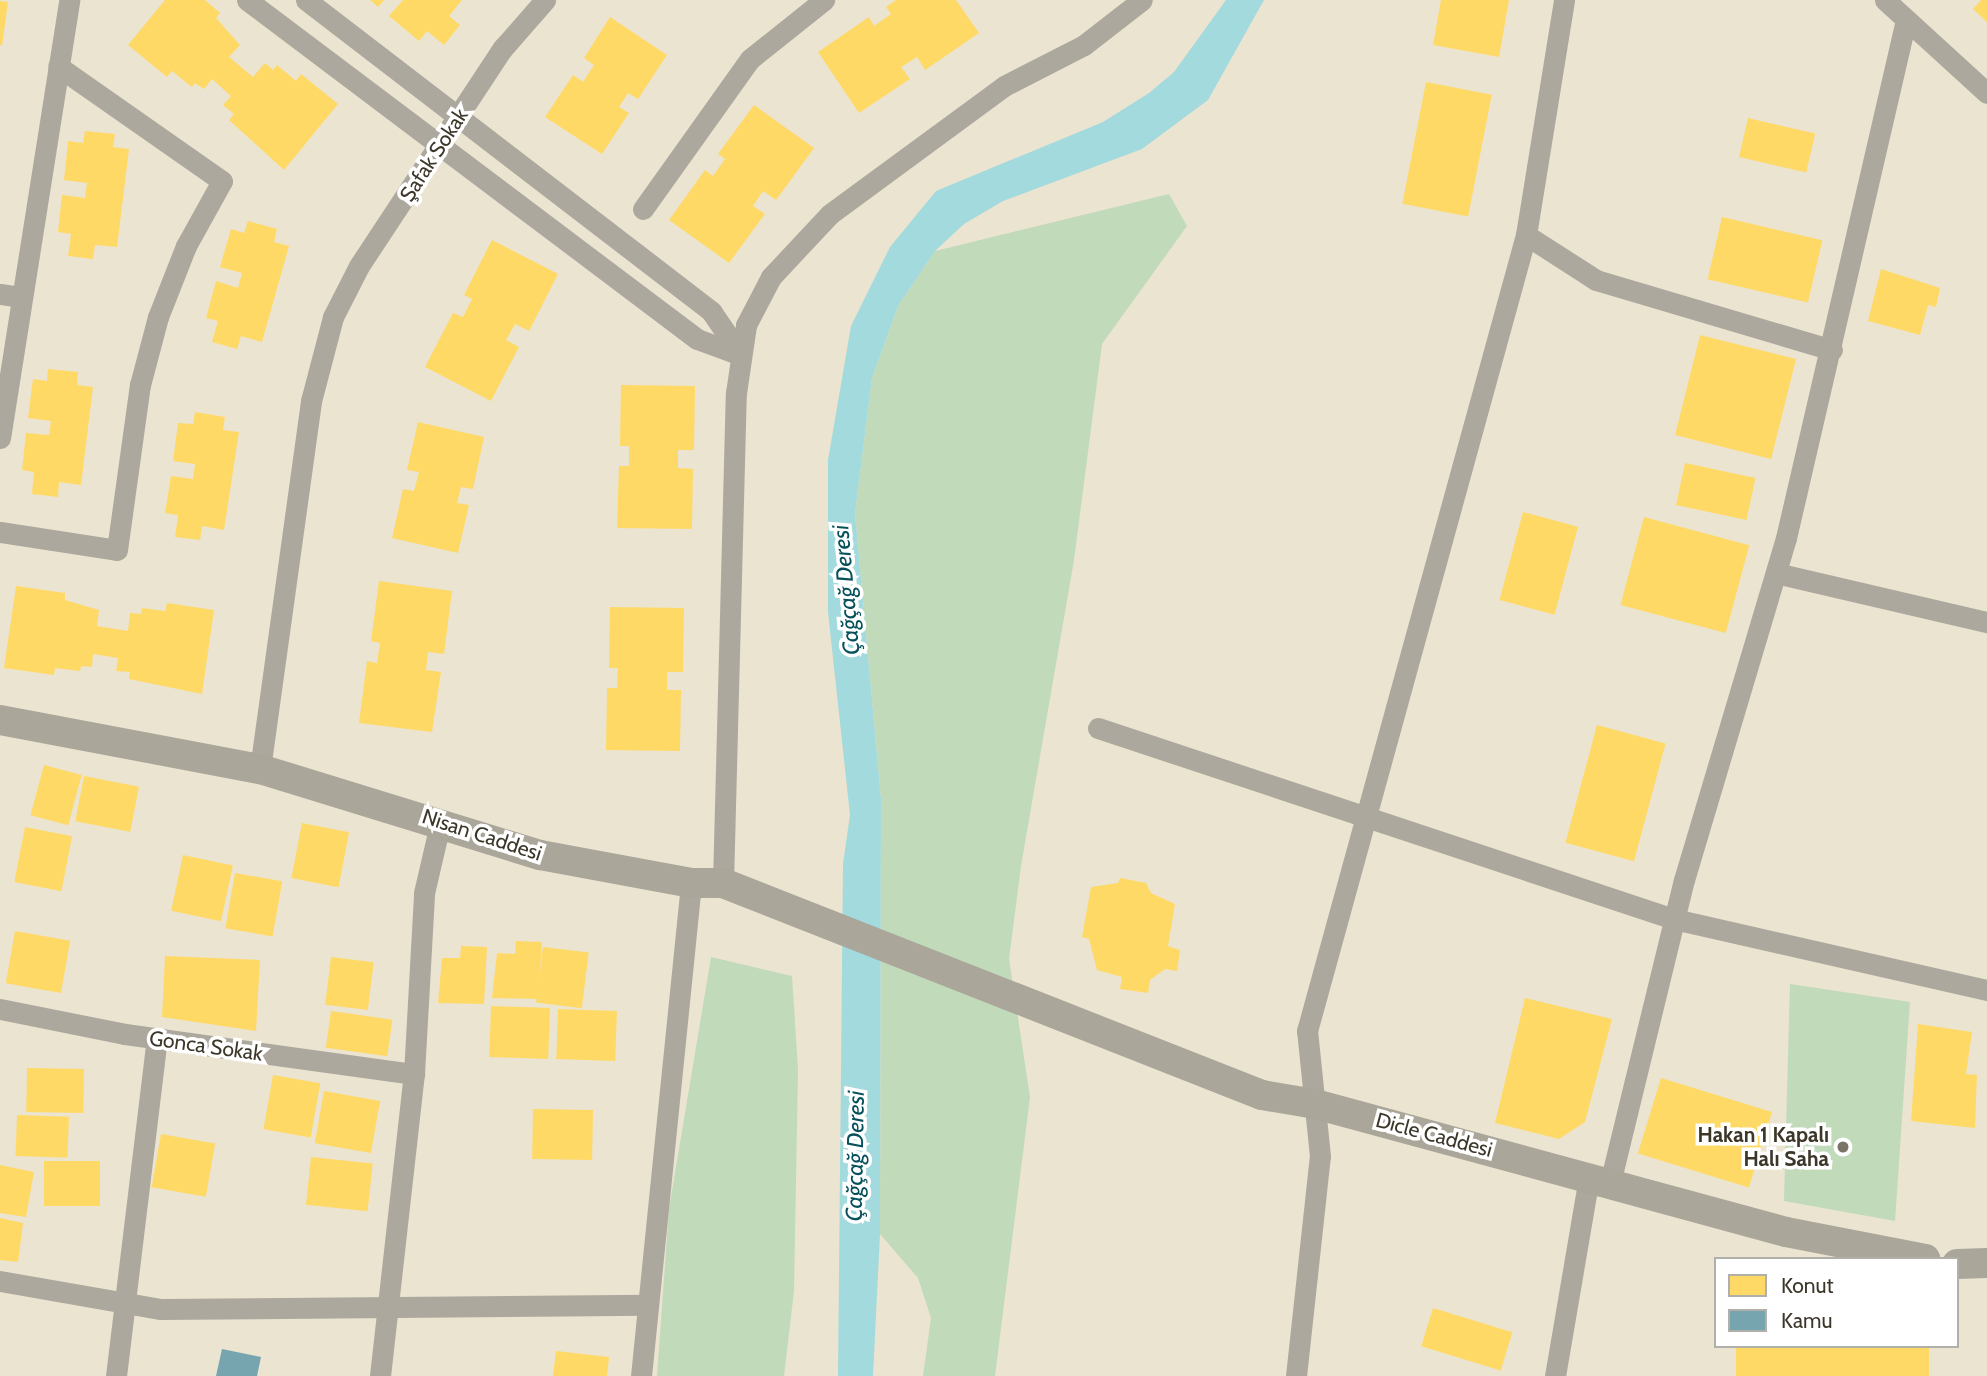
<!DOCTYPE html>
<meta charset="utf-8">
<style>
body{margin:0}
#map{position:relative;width:1987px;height:1376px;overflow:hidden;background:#ebe4d1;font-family:Cabin,sans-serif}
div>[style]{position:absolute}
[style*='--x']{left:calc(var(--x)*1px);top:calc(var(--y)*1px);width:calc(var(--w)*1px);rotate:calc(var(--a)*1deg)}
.green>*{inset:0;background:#c1daba}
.water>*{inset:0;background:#a3dadd}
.homes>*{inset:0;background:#ffd966;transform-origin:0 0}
.public>*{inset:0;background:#76a5af}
.street>*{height:21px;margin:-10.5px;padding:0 10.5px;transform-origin:10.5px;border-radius:10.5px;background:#aca89d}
.secondary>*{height:30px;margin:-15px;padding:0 15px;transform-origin:15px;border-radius:15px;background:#aaa69a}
.dots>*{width:19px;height:19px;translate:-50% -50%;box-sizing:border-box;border:4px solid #fff;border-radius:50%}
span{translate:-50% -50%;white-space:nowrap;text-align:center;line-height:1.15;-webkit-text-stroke:7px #fff;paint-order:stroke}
.street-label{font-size:21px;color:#3d372a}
.poi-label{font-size:21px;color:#3d372a;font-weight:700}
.right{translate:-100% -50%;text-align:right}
.water-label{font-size:23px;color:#05505a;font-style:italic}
.legend{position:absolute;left:1714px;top:1257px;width:245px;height:91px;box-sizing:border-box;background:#fff;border:2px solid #b1afaa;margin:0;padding:9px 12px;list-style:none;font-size:21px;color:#3d372a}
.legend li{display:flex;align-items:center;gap:14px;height:35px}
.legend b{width:35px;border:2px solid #b1afaa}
</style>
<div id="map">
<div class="green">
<div style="clip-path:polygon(1169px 194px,1187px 226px,1102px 344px,1074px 560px,1021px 866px,1009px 959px,1030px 1097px,995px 1376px,923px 1376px,931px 1318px,918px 1278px,880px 1234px,881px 799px,855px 513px,872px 378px,898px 306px,935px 251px)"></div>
<div style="clip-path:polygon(711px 957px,792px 976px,798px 1070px,794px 1291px,784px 1376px,657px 1376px,669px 1209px)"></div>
<div style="clip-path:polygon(1790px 984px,1910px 1002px,1895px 1221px,1784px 1201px)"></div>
</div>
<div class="water">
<div style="clip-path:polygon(1226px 0,1264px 0,1208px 100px,1142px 149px,1003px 201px,964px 224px,935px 251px,898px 306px,872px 378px,855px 513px,881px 799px,880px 1234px,873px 1376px,838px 1376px,843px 864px,850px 815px,828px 612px,828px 460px,851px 326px,890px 247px,936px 191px,1103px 122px,1149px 93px,1174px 72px)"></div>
</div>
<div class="homes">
<div style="clip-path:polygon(165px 0,205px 0,220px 13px,216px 18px,240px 45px,229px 57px,253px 77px,265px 63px,273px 70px,277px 65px,296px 81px,301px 74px,338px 104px,284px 170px,229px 120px,234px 114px,223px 105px,231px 96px,212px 79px,204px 89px,195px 83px,192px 87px,172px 71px,167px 77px,128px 45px)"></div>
<div style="clip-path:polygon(370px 0,384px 0,378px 7px)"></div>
<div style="clip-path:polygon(403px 0,462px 0,449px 16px,460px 25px,444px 45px,427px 31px,419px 41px,389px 16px)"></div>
<div style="clip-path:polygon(896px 0,956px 0,979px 33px,925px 70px,917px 57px,901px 67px,910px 79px,859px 113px,818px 52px,869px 17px,874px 26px,891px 14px,886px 7px)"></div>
<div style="clip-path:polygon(1441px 0,1509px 0,1499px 57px,1433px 45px)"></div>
<div style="clip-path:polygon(1981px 0,1987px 0,1987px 22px,1973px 9px)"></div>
<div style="clip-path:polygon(0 1px,8px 2px,2px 46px,0 45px)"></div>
<div style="clip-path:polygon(610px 17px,667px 55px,638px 99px,628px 93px,619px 107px,629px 113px,602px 154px,545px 117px,573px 75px,583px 82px,594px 65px,584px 58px)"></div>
<div style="left:1426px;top:82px;width:67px;height:124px;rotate:11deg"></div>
<div style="clip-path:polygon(754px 105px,814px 148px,776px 200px,763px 191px,753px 206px,765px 214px,729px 263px,669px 220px,705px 170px,713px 176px,725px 159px,718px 154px)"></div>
<div style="left:1748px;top:118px;width:69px;height:40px;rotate:13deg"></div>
<div style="clip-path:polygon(85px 131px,115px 134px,113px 147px,129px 149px,117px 247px,95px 245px,93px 259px,68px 256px,71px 234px,58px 232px,62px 195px,85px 198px,87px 183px,64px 180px,68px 141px,83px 143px)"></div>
<div style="left:1722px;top:217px;width:103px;height:64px;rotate:13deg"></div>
<div style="clip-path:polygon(248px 221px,277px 229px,274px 242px,289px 246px,262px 342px,241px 336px,237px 349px,212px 342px,218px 321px,206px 318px,216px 281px,238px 288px,242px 273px,220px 267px,231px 229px,244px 233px)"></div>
<div style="clip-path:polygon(492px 240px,558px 274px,529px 331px,515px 324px,506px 340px,519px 347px,491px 401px,425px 367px,453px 313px,463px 317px,472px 299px,464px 295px)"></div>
<div style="clip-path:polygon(1881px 269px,1940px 288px,1936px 307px,1928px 305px,1920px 335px,1868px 321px)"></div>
<div style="left:1700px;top:335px;width:99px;height:103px;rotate:14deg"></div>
<div style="clip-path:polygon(48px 369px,78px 372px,77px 385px,93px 387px,81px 485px,59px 482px,58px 497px,32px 494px,34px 472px,22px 470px,26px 433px,49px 435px,51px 421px,28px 418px,33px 379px,47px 381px)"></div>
<div style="clip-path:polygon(621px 385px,695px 386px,694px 450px,678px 450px,678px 468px,693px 469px,692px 529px,617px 528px,619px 466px,629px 466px,629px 446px,620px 446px)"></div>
<div style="clip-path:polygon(195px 412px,225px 417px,223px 430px,239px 432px,224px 530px,202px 526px,200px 540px,175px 537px,178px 515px,165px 513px,171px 476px,193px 479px,195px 464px,173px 461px,178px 423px,193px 424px)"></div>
<div style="clip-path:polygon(418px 422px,484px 437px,473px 489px,461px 487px,457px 503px,469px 505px,458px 553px,392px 538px,403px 489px,414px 491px,419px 472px,407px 470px)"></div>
<div style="left:1685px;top:463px;width:72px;height:43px;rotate:12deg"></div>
<div style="left:1523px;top:512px;width:57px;height:91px;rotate:15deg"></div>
<div style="left:1644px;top:517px;width:109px;height:91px;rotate:15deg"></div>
<div style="clip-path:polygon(379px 581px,452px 591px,444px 654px,428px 652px,426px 670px,441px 672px,432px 732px,359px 723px,367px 661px,377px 663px,380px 643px,371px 641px)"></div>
<div style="clip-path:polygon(16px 586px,65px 593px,65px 600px,99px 610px,97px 626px,128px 631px,130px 613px,141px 614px,142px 608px,165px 611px,167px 603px,214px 610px,202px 694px,129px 679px,130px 672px,116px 671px,118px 658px,93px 654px,92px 667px,81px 666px,80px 671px,55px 668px,54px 675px,4px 668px)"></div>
<div style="clip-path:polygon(610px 607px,684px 608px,683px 672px,667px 672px,667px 690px,681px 690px,680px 751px,606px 750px,607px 688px,617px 688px,618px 668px,609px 668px)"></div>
<div style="left:1597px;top:725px;width:71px;height:122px;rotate:15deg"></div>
<div style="left:44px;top:765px;width:39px;height:52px;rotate:15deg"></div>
<div style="left:84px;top:776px;width:56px;height:46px;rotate:11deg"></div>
<div style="left:302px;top:823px;width:48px;height:56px;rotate:11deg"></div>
<div style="left:25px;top:827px;width:48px;height:56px;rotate:11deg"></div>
<div style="left:183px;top:855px;width:51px;height:57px;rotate:12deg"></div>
<div style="left:235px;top:873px;width:48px;height:56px;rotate:10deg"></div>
<div style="clip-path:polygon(1120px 878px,1146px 883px,1151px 893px,1175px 904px,1168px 946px,1180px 950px,1177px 971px,1165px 969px,1150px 980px,1148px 993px,1120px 989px,1122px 977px,1097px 970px,1089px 939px,1082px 937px,1091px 887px,1118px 883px)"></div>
<div style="left:15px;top:931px;width:56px;height:53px;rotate:10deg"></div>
<div style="clip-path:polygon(516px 941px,542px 942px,538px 999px,492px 998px,497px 953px,515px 954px)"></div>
<div style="clip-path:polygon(461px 946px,487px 947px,484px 1004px,438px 1003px,442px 958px,460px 958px)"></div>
<div style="left:543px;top:947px;width:46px;height:56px;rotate:7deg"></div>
<div style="clip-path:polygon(165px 956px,260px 960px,256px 1031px,162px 1017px)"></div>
<div style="left:331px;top:957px;width:43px;height:48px;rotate:7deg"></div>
<div style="clip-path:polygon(1525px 998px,1612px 1019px,1585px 1122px,1559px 1139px,1495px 1123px)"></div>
<div style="left:491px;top:1006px;width:59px;height:51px;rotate:2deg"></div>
<div style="left:558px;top:1009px;width:59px;height:50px;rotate:2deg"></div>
<div style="left:331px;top:1011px;width:62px;height:37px;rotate:8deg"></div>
<div style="clip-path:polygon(1918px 1024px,1972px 1032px,1966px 1074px,1977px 1075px,1975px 1128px,1911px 1121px)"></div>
<div style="left:27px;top:1068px;width:57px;height:44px;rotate:1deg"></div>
<div style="left:273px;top:1075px;width:48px;height:55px;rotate:10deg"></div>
<div style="left:1661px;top:1078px;width:116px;height:79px;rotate:17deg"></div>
<div style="left:324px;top:1091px;width:57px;height:53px;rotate:10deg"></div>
<div style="left:533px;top:1109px;width:60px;height:50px;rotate:1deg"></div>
<div style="left:17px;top:1115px;width:52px;height:41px;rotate:2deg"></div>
<div style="left:161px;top:1134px;width:55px;height:54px;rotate:10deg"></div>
<div style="left:311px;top:1157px;width:62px;height:48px;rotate:6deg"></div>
<div style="left:44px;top:1161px;width:56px;height:45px"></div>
<div style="clip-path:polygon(0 1165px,34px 1172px,26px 1217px,0 1213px)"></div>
<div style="clip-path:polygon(0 1218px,23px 1223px,18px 1262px,0 1260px)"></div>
<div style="left:1433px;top:1308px;width:83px;height:40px;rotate:17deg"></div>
<div style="left:1736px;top:1346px;width:193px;height:30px"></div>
<div style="clip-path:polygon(556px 1351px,609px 1357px,607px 1376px,553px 1376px)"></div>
</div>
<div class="public">
<div style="clip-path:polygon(222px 1349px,261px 1357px,257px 1376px,216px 1376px)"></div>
</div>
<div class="street">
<div style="--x:247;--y:0;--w:563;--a:36.99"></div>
<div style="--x:697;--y:339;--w:47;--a:20"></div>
<div style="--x:306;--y:0;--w:511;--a:37.52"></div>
<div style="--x:711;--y:311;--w:53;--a:55.7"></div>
<div style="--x:1885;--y:0;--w:138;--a:42.4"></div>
<div style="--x:643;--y:209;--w:184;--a:-54.5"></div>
<div style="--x:750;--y:59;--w:95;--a:-38.6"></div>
<div style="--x:1526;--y:235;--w:83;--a:32.7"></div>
<div style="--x:1596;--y:280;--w:246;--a:16.5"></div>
<div style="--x:0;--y:294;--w:21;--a:8"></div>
<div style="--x:0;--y:438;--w:443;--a:-81"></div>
<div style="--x:0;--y:532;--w:118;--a:8.7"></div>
<div style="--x:117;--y:550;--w:167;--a:-82.1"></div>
<div style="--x:140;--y:385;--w:70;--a:-75.2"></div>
<div style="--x:158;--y:317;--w:76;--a:-68.5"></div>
<div style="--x:186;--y:246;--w:74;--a:-61"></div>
<div style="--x:222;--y:181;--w:200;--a:-145"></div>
<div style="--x:1776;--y:573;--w:217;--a:13.1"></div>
<div style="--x:1098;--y:728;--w:607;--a:18.35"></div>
<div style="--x:1674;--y:919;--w:321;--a:12.8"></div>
<div style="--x:260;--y:769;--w:372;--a:-82.1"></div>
<div style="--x:311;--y:401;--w:87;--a:-75.3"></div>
<div style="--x:333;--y:317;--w:57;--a:-63"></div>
<div style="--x:359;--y:266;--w:261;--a:-56.6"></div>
<div style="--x:503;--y:48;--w:64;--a:-48.8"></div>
<div style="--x:723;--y:883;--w:490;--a:-88.5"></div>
<div style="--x:736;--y:393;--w:69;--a:-81.6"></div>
<div style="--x:746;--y:325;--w:54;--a:-62.5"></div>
<div style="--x:771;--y:277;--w:86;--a:-46.9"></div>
<div style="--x:830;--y:214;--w:216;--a:-36.3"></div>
<div style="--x:1004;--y:86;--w:90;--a:-27.1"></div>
<div style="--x:1084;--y:45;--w:73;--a:-37.8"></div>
<div style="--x:0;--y:1009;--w:127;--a:11.3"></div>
<div style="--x:125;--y:1034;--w:292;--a:7.9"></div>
<div style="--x:1610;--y:1183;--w:312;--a:-76.3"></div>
<div style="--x:1684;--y:880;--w:357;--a:-73.4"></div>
<div style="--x:1786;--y:538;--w:532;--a:-76.96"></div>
<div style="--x:0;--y:1281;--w:162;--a:9.9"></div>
<div style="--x:160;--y:1309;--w:488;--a:-0.5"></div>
<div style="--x:116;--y:1376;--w:339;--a:-83.1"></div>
<div style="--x:380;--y:1376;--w:304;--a:-83.6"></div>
<div style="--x:414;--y:1074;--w:181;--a:-86.8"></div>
<div style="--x:424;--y:893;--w:75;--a:-76.9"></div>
<div style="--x:641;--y:1376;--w:496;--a:-84.2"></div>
<div style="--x:1296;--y:1376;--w:221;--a:-83.8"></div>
<div style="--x:1320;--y:1156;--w:126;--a:-95.9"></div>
<div style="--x:1307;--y:1031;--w:826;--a:-74.62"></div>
<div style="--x:1526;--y:235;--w:238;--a:-80.8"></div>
<div style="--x:1555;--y:1376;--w:202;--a:-80.3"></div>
</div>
<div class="secondary">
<div style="--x:0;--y:720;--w:265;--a:10.7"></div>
<div style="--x:260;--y:769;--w:293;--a:17.1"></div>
<div style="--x:540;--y:855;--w:154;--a:10.5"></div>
<div style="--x:691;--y:883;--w:32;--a:0"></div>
<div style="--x:723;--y:883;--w:579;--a:21.47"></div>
<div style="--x:1262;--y:1095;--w:54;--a:9.6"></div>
<div style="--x:1315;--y:1104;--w:488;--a:15.2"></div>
<div style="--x:1786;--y:1232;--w:142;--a:11"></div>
<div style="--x:1957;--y:1264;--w:30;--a:-2"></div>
</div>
<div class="dots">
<div style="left:1843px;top:1147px;background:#7a7464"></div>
</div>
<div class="street-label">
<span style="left:434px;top:155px;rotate:-57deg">Şafak Sokak</span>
<span style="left:482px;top:835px;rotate:18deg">Nisan Caddesi</span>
<span style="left:206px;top:1046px;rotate:8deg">Gonca Sokak</span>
<span style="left:1434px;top:1135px;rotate:15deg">Dicle Caddesi</span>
</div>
<div class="poi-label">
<span class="right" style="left:1829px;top:1147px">Hakan 1 Kapalı<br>Halı Saha</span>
</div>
<div class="water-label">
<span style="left:846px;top:590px;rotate:-95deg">Çağçağ Deresi</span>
<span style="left:855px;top:1156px;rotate:-89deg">Çağçağ Deresi</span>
</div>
<ul class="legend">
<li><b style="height:19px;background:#ffd966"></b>Konut</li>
<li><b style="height:19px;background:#76a5af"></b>Kamu</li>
</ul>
</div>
